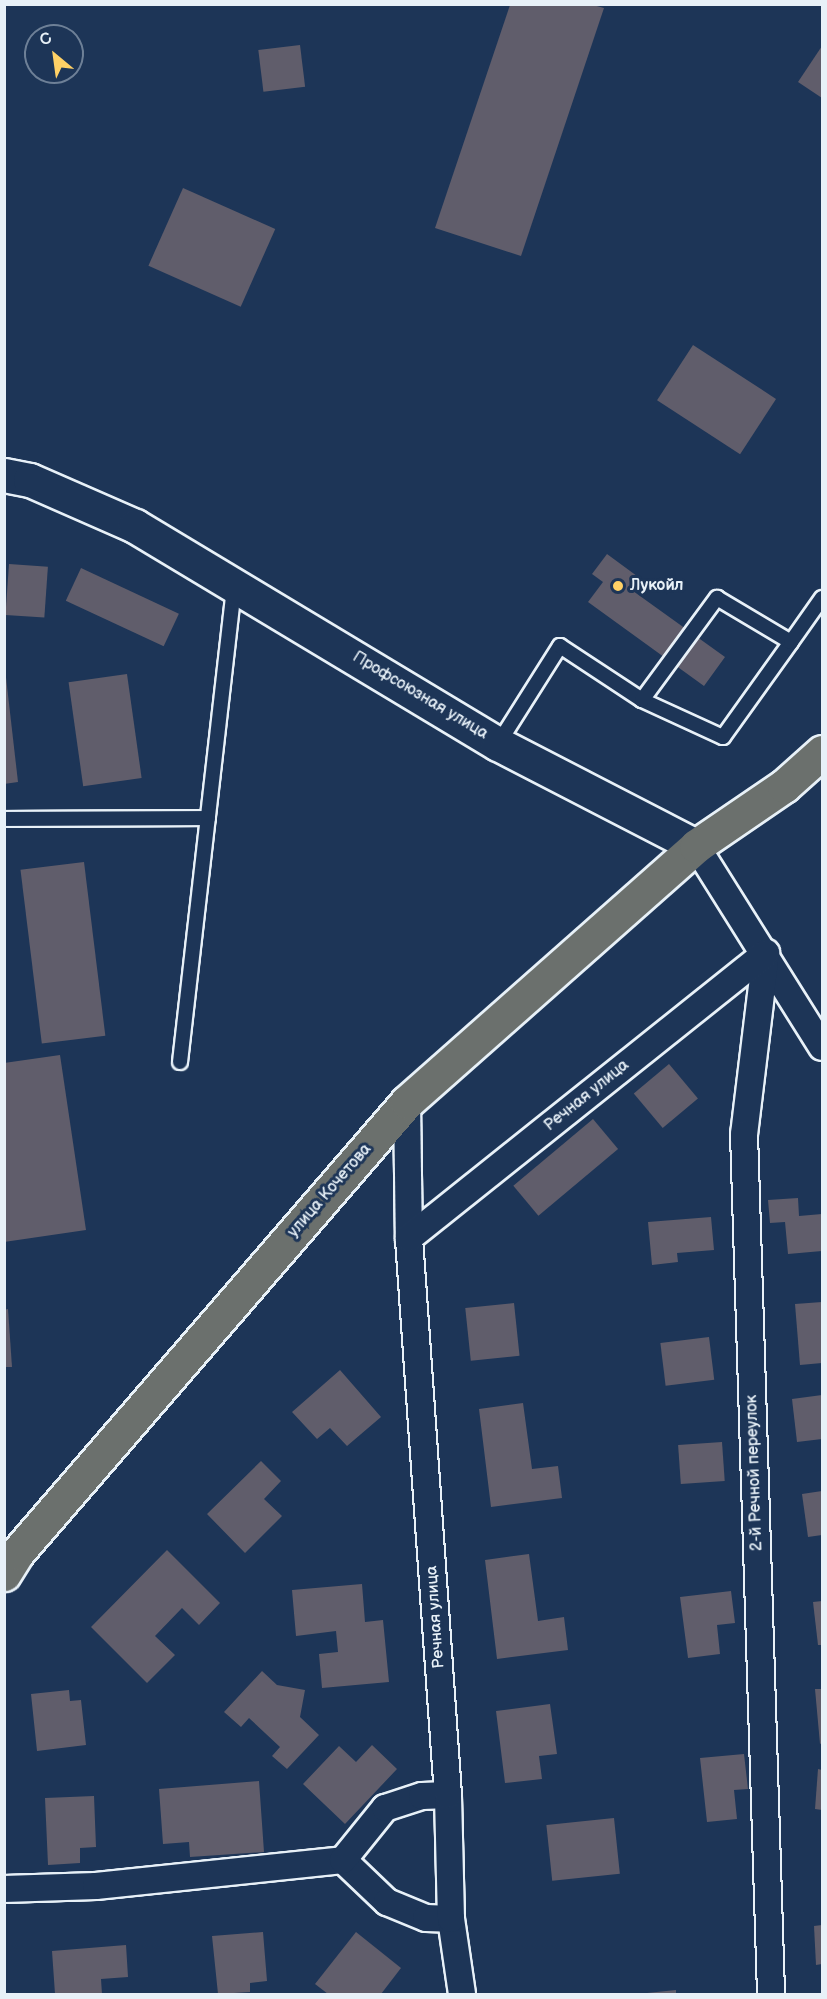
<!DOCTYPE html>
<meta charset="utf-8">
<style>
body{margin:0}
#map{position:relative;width:827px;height:1999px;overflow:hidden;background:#1d3557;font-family:"Balsamiq Sans",sans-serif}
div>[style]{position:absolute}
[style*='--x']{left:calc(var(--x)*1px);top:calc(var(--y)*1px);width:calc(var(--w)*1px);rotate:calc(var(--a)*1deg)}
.building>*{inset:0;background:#605d6b;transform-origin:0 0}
.roads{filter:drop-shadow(2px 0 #e8f1f8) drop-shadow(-2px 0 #e8f1f8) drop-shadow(0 2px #e8f1f8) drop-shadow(0 -2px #e8f1f8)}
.service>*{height:14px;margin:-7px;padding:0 7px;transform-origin:7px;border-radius:7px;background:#1d3557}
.minor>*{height:26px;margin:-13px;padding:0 13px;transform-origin:13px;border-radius:13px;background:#1d3557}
.secondary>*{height:33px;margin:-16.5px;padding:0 16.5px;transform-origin:16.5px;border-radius:16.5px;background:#1d3557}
.primary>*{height:33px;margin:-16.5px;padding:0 16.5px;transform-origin:16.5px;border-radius:16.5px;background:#6b706d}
.dots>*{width:16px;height:16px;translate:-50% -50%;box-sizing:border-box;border:3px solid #1d3557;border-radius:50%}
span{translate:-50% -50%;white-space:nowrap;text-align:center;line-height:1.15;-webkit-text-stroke:6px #1d3557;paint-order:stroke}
.poi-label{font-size:16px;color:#e8f1f8;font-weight:700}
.left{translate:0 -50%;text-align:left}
.street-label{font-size:16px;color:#e8f1f8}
.frame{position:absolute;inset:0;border:6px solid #e8f1f8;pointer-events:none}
.north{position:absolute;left:24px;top:24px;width:60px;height:60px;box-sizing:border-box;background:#1d3557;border:2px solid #6e8097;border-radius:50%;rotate:331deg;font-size:16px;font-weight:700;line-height:24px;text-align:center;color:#e8f1f8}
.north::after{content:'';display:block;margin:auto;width:21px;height:27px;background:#ffd166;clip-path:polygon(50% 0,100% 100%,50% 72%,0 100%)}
</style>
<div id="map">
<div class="building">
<div style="clip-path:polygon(510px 5px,593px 5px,604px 8px,521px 256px,435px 228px)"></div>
<div style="left:300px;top:45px;width:42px;height:42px;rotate:83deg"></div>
<div style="clip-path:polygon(822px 46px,822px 98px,798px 82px)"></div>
<div style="left:183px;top:188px;width:101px;height:85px;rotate:24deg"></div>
<div style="left:693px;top:345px;width:99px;height:66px;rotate:33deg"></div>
<div style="clip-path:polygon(607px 554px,641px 579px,633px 591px,725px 657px,704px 686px,588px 602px,603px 582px,592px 574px)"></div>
<div style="left:9px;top:564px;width:39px;height:51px;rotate:4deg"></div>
<div style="left:81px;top:568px;width:108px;height:36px;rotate:25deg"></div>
<div style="clip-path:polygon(4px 660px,18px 782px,4px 784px)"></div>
<div style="left:127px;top:674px;width:105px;height:59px;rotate:82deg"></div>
<div style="left:84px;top:862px;width:175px;height:64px;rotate:83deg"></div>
<div style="clip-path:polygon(60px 1055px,86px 1230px,4px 1242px,4px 1063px)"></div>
<div style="left:669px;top:1064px;width:45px;height:46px;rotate:50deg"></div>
<div style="left:593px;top:1119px;width:39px;height:104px;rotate:50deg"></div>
<div style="clip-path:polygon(798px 1198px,799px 1216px,822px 1214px,822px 1251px,788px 1254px,785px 1222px,770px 1223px,768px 1200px)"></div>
<div style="clip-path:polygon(711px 1217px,714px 1250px,677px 1253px,678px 1262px,652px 1265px,648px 1222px)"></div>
<div style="clip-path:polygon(822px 1302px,822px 1363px,800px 1365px,795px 1304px)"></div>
<div style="left:514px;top:1303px;width:53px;height:49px;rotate:84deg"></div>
<div style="clip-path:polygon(8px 1309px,12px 1367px,4px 1367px,4px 1310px)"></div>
<div style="left:709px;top:1337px;width:43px;height:49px;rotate:83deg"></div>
<div style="clip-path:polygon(340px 1370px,381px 1417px,347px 1446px,330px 1428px,317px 1439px,292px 1412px)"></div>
<div style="clip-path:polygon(822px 1395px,822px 1439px,797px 1442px,792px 1399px)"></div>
<div style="clip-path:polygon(523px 1403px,532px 1469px,558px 1466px,562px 1498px,491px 1507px,479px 1409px)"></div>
<div style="left:722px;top:1442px;width:39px;height:44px;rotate:86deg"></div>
<div style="clip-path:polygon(261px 1461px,281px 1481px,264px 1499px,282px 1516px,245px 1553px,207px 1514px)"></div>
<div style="clip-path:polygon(822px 1491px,822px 1535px,808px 1537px,802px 1494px)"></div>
<div style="clip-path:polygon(167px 1550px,220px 1603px,199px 1625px,182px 1608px,155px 1636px,175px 1655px,147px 1683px,91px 1627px)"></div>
<div style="clip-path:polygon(529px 1554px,538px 1621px,564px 1617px,568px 1650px,497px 1659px,485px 1560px)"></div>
<div style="clip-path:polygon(362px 1584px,365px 1622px,383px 1620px,389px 1682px,322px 1688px,319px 1654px,338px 1652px,336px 1631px,296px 1636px,292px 1590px)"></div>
<div style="clip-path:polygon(731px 1591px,735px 1623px,717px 1625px,720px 1654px,688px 1658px,680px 1597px)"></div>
<div style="clip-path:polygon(822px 1601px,822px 1645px,818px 1645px,813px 1602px)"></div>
<div style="clip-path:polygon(262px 1671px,277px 1685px,305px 1690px,300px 1717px,319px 1735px,287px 1769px,272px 1756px,280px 1747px,249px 1718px,241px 1727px,224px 1712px)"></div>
<div style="clip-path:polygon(815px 1689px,822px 1689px,822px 1743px,820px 1744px)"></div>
<div style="clip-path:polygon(69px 1690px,70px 1701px,81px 1700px,86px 1745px,37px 1751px,31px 1694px)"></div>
<div style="clip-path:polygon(550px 1704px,557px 1754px,539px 1756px,542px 1779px,505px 1783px,496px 1711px)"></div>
<div style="clip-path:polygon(372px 1745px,397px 1769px,345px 1824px,303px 1784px,339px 1746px,356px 1762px)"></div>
<div style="clip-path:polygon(744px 1754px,748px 1789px,734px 1790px,737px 1819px,707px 1822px,700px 1758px)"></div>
<div style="clip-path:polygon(818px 1769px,822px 1770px,822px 1810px,815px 1809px)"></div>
<div style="clip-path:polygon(259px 1781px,264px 1852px,190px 1857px,189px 1842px,163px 1844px,159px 1789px)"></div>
<div style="clip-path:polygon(94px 1796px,96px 1847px,80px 1848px,80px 1863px,48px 1865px,45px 1798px)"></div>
<div style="left:614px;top:1818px;width:56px;height:68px;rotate:84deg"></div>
<div style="clip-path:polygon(822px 1925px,822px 1964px,816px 1965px,814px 1926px)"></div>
<div style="clip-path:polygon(263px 1932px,267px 1981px,250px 1983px,250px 1992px,218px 1994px,212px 1936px)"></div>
<div style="clip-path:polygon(356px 1932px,401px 1968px,381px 1994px,328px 1994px,315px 1984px)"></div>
<div style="clip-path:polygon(126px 1945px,128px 1977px,101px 1979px,102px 1994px,55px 1994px,52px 1951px)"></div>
<div style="clip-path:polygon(676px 1990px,676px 1994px,647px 1994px,647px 1993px)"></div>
</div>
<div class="roads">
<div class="service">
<div style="--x:642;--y:700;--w:89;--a:24.6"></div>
<div style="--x:723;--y:737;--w:117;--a:-54.4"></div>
<div style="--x:498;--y:744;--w:116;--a:-57.7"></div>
<div style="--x:560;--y:646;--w:98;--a:33.4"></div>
<div style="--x:642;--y:700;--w:127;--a:-53.7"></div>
<div style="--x:717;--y:598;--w:86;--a:30.7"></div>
<div style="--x:791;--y:642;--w:54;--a:-54.8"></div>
<div style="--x:4;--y:819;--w:204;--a:-0.3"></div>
<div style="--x:180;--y:1062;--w:480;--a:-83.5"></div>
</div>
<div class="minor">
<div style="--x:696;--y:846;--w:237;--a:57.9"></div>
<div style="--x:766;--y:953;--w:182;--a:96.9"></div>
<div style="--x:744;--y:1134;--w:860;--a:88.2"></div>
<div style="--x:407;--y:1102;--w:136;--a:89.2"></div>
<div style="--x:343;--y:1860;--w:61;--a:43.7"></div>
<div style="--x:387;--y:1902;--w:42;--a:22.3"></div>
<div style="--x:426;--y:1918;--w:25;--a:2"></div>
<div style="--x:4;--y:1889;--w:92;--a:-1.9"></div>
<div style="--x:96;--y:1886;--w:248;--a:-6"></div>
<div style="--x:343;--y:1860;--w:67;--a:-51.1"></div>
<div style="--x:385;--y:1808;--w:39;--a:-18"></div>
<div style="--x:422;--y:1796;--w:26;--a:-2"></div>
<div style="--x:462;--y:1994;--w:76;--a:-98.3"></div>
<div style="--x:451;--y:1919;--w:124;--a:-91.4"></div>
<div style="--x:448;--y:1795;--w:558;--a:-94.01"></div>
<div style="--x:409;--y:1238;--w:457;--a:-38.6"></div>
</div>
<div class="secondary">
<div style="--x:4;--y:475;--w:26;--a:11"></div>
<div style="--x:30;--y:480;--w:115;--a:23.7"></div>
<div style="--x:135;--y:526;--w:423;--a:31"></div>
<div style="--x:498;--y:744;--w:223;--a:27.3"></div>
</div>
<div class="primary">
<div style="--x:4;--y:1574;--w:25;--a:-58"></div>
<div style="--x:17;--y:1553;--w:596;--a:-49.15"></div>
<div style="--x:407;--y:1102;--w:386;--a:-41.5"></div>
<div style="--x:696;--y:846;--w:107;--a:-34.3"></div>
<div style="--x:784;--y:786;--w:51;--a:-41.8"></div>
</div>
</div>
<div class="dots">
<div style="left:618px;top:586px;background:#ffd166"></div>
</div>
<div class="poi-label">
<span class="left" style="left:630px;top:586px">Лукойл</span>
</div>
<div class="street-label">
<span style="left:420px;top:696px;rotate:31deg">Профсоюзная улица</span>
<span style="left:587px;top:1096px;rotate:-39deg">Речная улица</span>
<span style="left:330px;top:1191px;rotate:-49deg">улица Кочетова</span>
<span style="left:755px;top:1473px;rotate:-92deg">2-й Речной переулок</span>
<span style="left:436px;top:1617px;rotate:-94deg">Речная улица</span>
</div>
<div class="frame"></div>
<div class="north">С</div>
</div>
